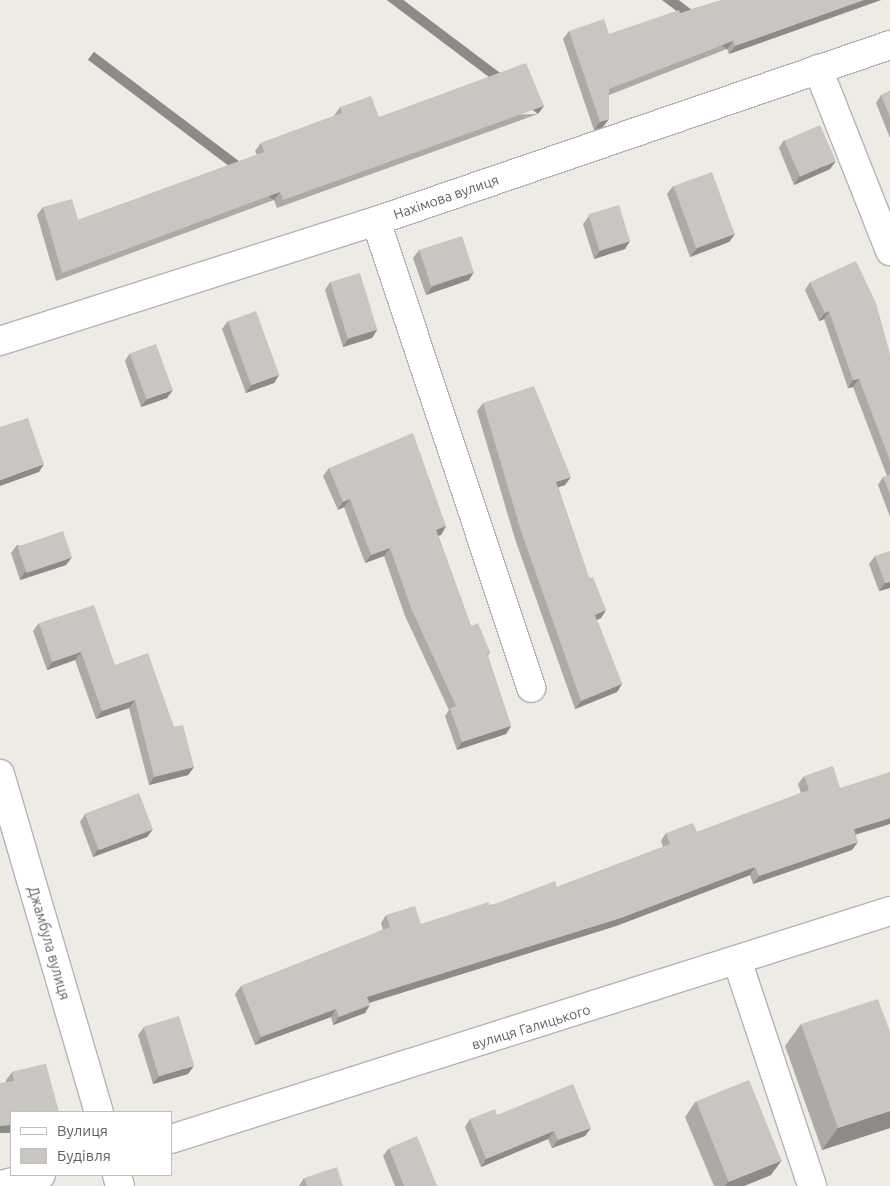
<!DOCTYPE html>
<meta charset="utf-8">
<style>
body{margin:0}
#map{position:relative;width:890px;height:1186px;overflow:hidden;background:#edebe4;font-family:Ubuntu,sans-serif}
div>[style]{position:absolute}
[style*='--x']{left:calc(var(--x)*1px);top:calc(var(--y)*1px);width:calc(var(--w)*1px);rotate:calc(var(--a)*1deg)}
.roads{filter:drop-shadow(1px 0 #b1b4b8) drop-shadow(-1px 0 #b1b4b8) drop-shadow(0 1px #b1b4b8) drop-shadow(0 -1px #b1b4b8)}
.minor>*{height:28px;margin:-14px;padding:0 14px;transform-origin:14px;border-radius:14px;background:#fff}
.wall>*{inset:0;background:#adaaa6}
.shaded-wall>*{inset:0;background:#8d8b87;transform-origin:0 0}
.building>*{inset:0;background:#c9c6c1;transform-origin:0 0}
span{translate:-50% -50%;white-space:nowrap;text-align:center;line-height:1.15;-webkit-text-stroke:4px #fff;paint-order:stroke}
.street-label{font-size:14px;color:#5c5f63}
.legend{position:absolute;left:10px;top:1111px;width:162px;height:65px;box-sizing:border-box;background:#fff;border:1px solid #bebfc1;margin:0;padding:6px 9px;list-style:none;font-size:15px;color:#5c5f63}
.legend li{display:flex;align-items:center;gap:10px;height:25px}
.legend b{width:25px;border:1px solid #bebfc1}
</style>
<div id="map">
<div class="roads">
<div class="minor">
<div style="--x:818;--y:69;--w:196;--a:68.4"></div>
<div style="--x:376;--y:221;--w:492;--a:71.6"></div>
<div style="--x:0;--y:341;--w:395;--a:-17.7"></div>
<div style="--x:376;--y:221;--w:543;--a:-18.9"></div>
<div style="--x:0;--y:774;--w:352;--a:73.7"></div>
<div style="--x:738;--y:963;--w:235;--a:71.6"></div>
<div style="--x:171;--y:1139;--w:754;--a:-17.59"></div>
<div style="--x:117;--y:1175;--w:11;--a:75"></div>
<div style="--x:0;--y:1185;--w:42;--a:-13.7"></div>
</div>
</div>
<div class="wall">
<div style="clip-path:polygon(722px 0,881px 0,729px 54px,727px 49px,609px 95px,603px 127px,594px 130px,563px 39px,569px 31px,609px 34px)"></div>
<div style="clip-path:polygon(890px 91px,890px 138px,876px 103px,881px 95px)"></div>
<div style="clip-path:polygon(340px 107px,379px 117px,538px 114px,277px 208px,274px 200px,56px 281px,37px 215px,43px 207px,78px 220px,257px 155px,255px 151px,261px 143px,334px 116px)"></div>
<div style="clip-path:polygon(784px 140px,830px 169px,794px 185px,779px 148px)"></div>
<div style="clip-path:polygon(673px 186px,735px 234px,729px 242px,690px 257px,667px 194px)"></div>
<div style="clip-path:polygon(589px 216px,630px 241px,625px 249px,594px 259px,583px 224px)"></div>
<div style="clip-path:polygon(419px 250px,469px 280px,426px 295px,413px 258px)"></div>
<div style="clip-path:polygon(330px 282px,377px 330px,372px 338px,343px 347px,325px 290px)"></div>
<div style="clip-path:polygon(810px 282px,890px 354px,890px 517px,878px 485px,883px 477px,887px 476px,853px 387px,848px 388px,824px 319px,819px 321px,805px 290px)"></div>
<div style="clip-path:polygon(228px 321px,279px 375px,274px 383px,246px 393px,222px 329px)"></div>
<div style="clip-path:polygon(130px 353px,167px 398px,141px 407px,125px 361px)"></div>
<div style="clip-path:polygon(483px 403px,565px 485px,558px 487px,589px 578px,606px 610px,601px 618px,597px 620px,622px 684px,617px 692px,575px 709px,515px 539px,477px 411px)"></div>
<div style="clip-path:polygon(329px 468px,446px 526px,441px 535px,438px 535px,471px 626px,490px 652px,488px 656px,511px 726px,506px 734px,457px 750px,445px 716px,449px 710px,405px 616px,384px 556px,365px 563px,344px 507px,338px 510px,323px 476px)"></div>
<div style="clip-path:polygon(17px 545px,72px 557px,66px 565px,20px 580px,11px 553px)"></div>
<div style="clip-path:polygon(875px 556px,890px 588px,879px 591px,869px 564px)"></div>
<div style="clip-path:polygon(39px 623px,115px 665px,174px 727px,194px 767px,188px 775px,149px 785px,129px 708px,96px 719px,75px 660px,47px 670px,33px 631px)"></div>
<div style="clip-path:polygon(804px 776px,855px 835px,852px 850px,753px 884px,750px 875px,616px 926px,369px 1003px,365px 1013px,333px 1025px,331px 1017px,255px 1045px,235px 994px,241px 986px,383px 930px,381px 923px,386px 915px,421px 924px,557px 887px,663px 847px,661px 841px,666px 833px,697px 832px,801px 793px,798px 784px)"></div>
<div style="clip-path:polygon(85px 814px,153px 829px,147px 837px,93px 857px,80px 822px)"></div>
<div style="clip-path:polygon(801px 1024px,890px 1128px,822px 1150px,785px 1046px)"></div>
<div style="clip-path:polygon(144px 1027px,188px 1074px,153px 1084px,138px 1035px)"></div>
<div style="clip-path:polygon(46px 1064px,11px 1112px,11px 1133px,0 1133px,6px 1080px,12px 1072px)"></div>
<div style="clip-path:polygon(696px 1101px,771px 1175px,744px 1186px,714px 1186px,685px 1117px)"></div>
<div style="clip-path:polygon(497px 1115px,585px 1136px,552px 1148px,548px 1139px,481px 1167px,465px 1127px,470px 1119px)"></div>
<div style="clip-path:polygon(389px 1148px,437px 1186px,395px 1186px,383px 1156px)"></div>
<div style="clip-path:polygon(304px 1178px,343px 1186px,299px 1186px)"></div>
</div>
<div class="shaded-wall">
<div style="clip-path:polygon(864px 0,881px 0,729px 54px,735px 46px)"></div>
<div style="left:733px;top:41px;width:10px;height:133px;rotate:127deg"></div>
<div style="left:544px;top:106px;width:10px;height:277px;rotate:127deg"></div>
<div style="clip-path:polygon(609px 119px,603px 127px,594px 130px,600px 122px)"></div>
<div style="clip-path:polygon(836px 161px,830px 169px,794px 185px,799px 177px)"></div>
<div style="left:280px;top:192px;width:10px;height:233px;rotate:127deg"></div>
<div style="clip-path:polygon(735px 234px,729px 242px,690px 257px,696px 249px)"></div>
<div style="clip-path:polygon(630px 241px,625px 249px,594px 259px,600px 251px)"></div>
<div style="clip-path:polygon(474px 272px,469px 280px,426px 295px,432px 287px)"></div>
<div style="clip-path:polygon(829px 311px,824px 319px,819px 321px,825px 313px)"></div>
<div style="clip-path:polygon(377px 330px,372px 338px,343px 347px,348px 339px)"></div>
<div style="clip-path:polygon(279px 375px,274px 383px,246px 393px,251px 385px)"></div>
<div style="clip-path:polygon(859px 379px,853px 387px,848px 388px,853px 380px)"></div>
<div style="clip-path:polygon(173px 390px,167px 398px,141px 407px,147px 399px)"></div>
<div style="clip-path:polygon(44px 464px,39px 472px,0 486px,0 480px)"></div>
<div style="clip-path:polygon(571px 477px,565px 485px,551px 490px,556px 482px)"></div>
<div style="clip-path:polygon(350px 499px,344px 507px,338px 510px,343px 502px)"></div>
<div style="clip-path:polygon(446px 526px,441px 535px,431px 538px,436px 530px)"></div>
<div style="clip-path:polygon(390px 548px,384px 556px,365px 563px,371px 555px)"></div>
<div style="clip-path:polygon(72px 557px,66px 565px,20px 580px,25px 572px)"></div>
<div style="clip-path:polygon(890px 582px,890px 588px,879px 591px,885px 583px)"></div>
<div style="clip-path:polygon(606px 610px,601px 618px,589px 623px,595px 615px)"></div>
<div style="clip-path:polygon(81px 652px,75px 660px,47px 670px,52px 662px)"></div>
<div style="clip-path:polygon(622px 684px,617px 692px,575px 709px,581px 701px)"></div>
<div style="clip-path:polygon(135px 700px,129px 708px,96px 719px,102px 711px)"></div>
<div style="clip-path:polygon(511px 726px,506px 734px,457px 750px,462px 742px)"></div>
<div style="clip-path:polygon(194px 767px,188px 775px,149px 785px,154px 777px)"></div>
<div style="clip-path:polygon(890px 818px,890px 824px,848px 837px,854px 829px)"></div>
<div style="clip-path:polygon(153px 829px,147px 837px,93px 857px,98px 849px)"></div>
<div style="clip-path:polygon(858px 842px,852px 850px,753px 884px,759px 876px)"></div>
<div style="clip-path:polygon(755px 867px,750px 875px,616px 926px,362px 1005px,367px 997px)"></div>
<div style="clip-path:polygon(370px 1005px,365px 1013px,333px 1025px,339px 1017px)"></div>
<div style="clip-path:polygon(336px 1009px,331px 1017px,255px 1045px,261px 1037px)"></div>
<div style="clip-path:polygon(194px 1066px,188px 1074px,153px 1084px,159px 1076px)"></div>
<div style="clip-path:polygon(890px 1111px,890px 1128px,822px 1150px,838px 1128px)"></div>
<div style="left:11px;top:1125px;width:8px;height:11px;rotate:90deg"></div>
<div style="clip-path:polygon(591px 1128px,585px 1136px,552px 1148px,558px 1140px)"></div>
<div style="clip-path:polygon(554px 1131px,548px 1139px,481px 1167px,486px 1159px)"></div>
<div style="clip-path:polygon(782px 1160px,771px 1175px,744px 1186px,725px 1186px,729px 1181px)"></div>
</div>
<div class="building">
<div style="clip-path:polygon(722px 0,864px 0,735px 46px,733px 41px,609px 89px,609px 119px,600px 122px,569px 31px,604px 19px,609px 34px,679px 10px,680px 13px)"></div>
<div style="clip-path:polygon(526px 63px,544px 106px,283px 200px,280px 192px,62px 273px,43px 207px,72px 199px,78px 220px,264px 152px,261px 143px,342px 113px,340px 107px,371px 96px,379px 117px)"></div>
<div style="clip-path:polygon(890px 91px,890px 117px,881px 95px)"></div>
<div style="left:820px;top:125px;width:39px;height:39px;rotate:66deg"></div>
<div style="left:712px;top:172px;width:66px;height:41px;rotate:70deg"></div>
<div style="left:619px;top:205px;width:38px;height:32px;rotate:73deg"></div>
<div style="left:462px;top:236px;width:38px;height:45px;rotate:72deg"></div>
<div style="clip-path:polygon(856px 261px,876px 303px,890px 354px,890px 461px,859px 379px,853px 380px,829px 311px,825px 313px,810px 282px)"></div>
<div style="left:360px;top:273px;width:59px;height:31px;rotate:73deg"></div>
<div style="left:256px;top:311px;width:68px;height:30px;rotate:70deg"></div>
<div style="left:156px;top:344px;width:49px;height:28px;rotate:70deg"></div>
<div style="clip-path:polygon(534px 386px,571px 477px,556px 482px,589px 578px,593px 577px,606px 610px,595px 615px,622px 684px,581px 701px,521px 531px,483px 403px)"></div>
<div style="clip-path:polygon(28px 418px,44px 464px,0 480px,0 427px)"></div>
<div style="clip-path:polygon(413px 433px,446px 526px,436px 530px,471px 626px,478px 623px,490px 652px,487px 654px,511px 726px,462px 742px,450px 708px,456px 706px,411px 608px,390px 548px,371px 555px,350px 499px,343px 502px,329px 468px)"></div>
<div style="clip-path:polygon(890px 475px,890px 494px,883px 477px)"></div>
<div style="left:63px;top:531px;width:28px;height:48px;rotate:71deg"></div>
<div style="clip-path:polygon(890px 551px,890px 582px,885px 583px,875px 556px)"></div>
<div style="clip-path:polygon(94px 605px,115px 665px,148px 653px,174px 727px,183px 725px,194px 767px,154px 777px,135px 700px,102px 711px,81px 652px,52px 662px,39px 623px)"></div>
<div style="clip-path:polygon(833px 766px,840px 788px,890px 772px,890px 818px,854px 829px,858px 842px,759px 876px,755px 867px,621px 918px,367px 997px,370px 1005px,339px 1017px,336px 1009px,261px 1037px,241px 986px,390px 927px,386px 915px,415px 906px,421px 924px,489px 902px,490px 906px,555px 881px,557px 887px,670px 844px,666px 833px,693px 823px,697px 832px,809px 790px,804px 776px)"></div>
<div style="left:139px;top:793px;width:39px;height:58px;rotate:69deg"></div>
<div style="clip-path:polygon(878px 999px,890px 1032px,890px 1111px,838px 1128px,801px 1024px)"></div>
<div style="left:179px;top:1016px;width:52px;height:37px;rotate:73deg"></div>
<div style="clip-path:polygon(46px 1064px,59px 1112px,11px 1112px,11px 1125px,0 1126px,0 1083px,14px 1081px,12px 1072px)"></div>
<div style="left:749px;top:1080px;width:87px;height:57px;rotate:68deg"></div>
<div style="clip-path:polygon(573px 1084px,591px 1128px,558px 1140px,554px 1131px,486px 1159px,470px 1119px,495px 1109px,497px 1115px)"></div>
<div style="clip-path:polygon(417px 1136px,437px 1186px,404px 1186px,389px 1148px)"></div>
<div style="clip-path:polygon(337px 1167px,343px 1186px,307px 1186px,304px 1178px)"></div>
</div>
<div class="street-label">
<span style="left:446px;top:197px;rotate:-19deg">Нахімова вулиця</span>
<span style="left:49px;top:943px;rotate:74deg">Джамбула вулиця</span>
<span style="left:531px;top:1027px;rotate:-17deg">вулиця Галицького</span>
</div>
<ul class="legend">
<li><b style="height:6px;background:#fff"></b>Вулиця</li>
<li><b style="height:14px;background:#c9c6c1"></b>Будівля</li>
</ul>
</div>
